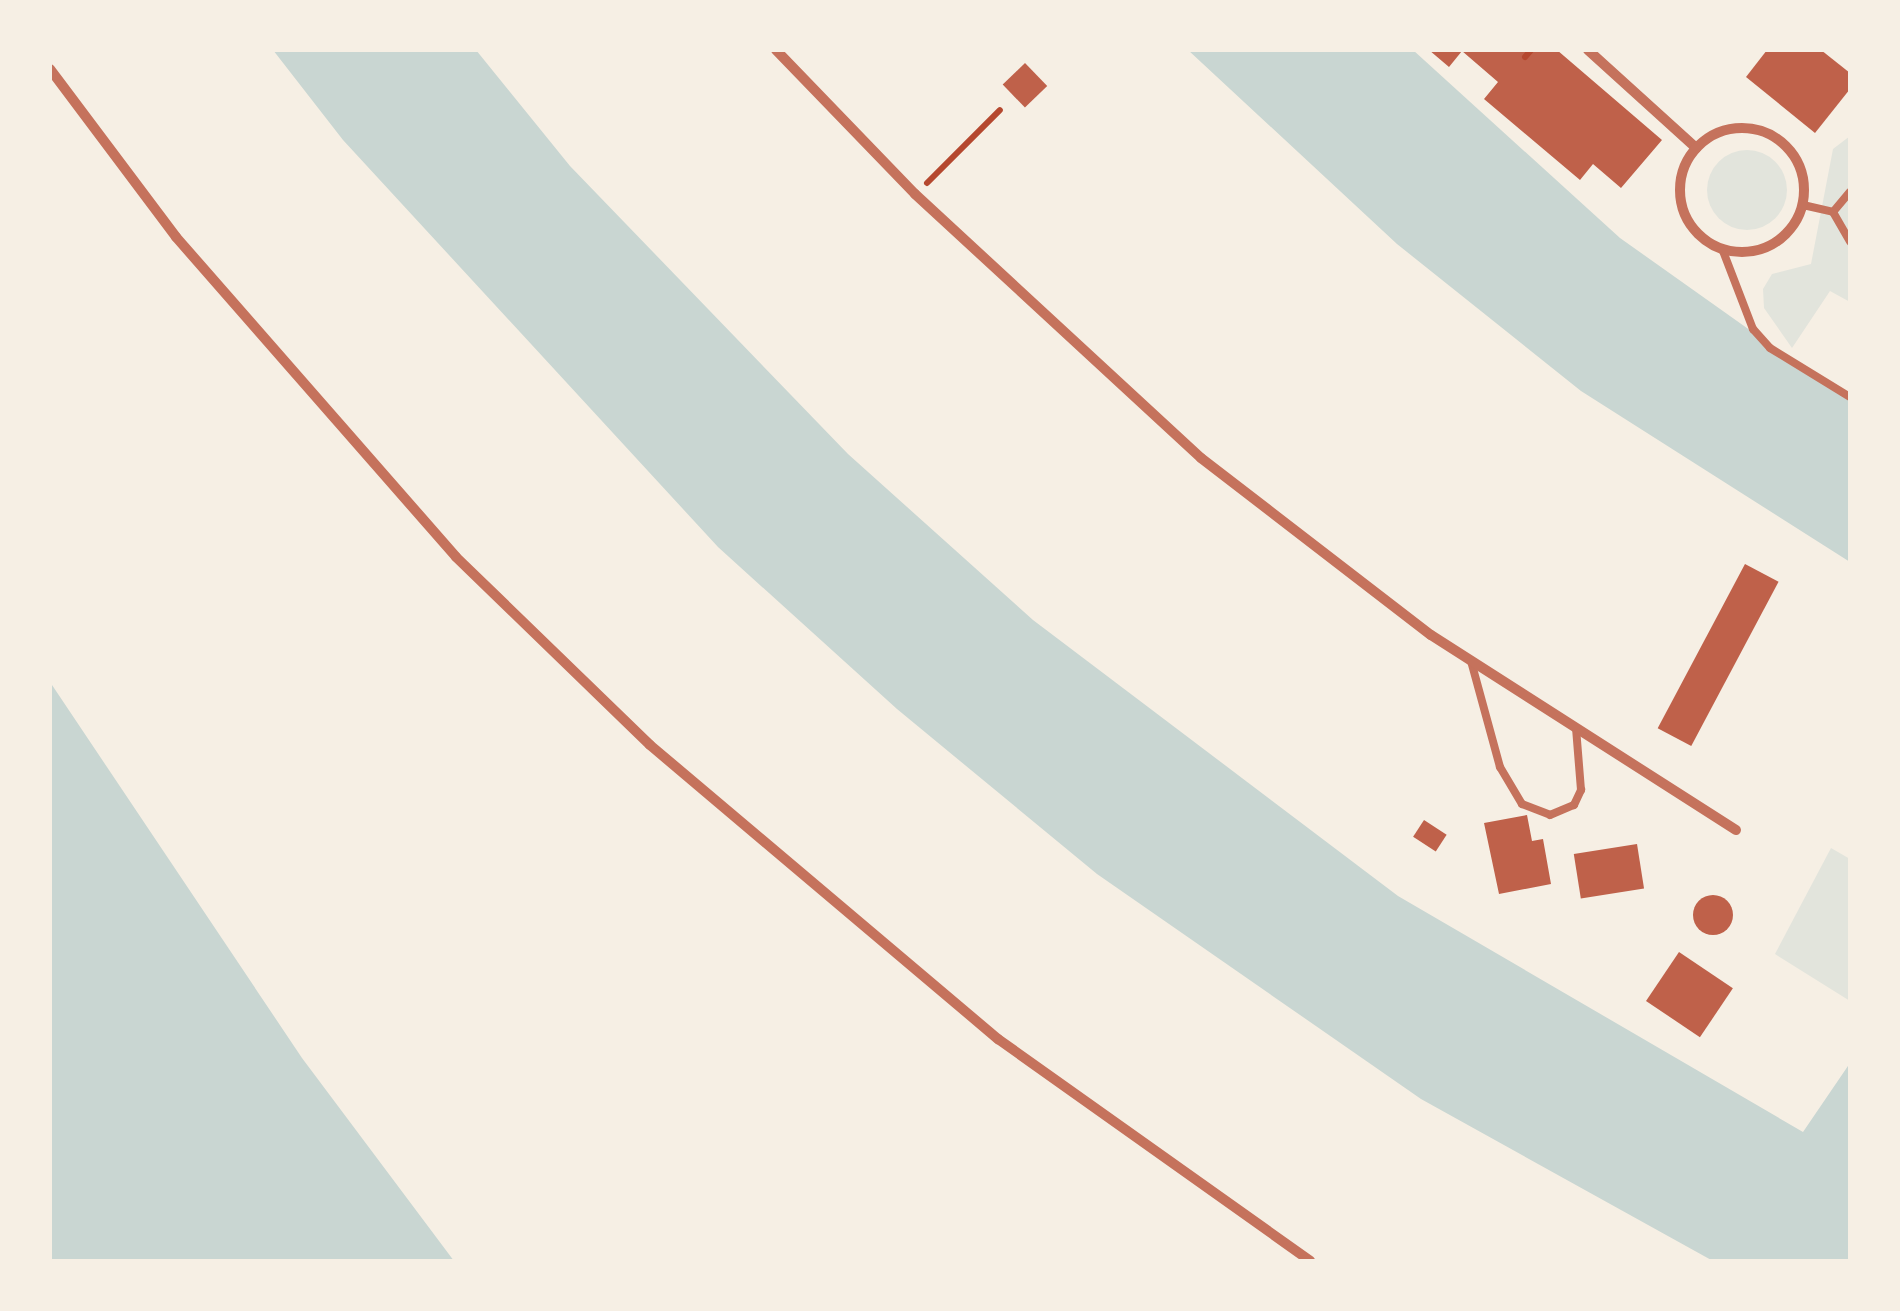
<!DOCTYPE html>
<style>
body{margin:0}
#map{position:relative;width:1900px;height:1311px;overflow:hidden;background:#f6efe4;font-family:"Roboto Serif",serif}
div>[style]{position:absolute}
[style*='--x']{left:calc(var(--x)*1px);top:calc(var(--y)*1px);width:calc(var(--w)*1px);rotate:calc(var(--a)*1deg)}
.green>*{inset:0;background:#e2e4dc}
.round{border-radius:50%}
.water>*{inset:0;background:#c9d6d2}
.building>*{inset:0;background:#bf614a;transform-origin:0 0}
.path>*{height:6px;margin:-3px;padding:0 3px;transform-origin:3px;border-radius:3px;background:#b5482f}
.service>*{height:8px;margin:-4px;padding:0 4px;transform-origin:4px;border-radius:4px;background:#c5725c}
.minor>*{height:10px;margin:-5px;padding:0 5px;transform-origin:5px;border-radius:5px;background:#c5725c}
.minor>.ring{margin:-5px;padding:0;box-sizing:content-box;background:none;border:10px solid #c5725c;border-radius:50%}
span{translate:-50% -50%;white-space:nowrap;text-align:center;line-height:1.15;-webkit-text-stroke:10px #f6efe4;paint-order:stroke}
.frame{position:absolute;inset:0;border:52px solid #f6efe4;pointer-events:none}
</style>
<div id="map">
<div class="green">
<div style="clip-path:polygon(1850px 136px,1850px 302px,1830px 291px,1792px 348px,1764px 308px,1763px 289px,1772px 274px,1811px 264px,1833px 149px)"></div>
<div class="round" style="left:1707px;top:150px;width:80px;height:80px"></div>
<div style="clip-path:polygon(1831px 848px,1850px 859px,1850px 1001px,1775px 954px)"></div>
</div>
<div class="water">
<div style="clip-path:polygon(273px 50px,476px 50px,570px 166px,848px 454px,1033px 620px,1398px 896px,1803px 1132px,1850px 1063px,1850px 1261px,1713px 1261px,1421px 1099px,1097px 874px,897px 709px,718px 547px,343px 140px)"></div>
<div style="clip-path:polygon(1188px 50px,1413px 50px,1620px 238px,1850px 401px,1850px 562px,1581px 391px,1397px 244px)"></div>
<div style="clip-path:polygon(50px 682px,302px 1058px,454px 1261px,50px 1261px)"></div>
</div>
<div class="building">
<div style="clip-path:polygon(1429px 50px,1557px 50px,1662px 140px,1621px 188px,1593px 164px,1580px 180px,1484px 99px,1498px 82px,1462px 51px,1449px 67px)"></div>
<div style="clip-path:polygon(1767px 50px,1821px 50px,1850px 73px,1850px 89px,1815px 133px,1746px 77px)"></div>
<div style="left:1025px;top:63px;width:32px;height:31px;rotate:46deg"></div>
<div style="left:1745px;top:564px;width:38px;height:186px;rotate:28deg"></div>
<div style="clip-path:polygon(1527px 815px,1532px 841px,1543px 839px,1551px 884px,1499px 894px,1484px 823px)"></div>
<div style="left:1424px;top:820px;width:27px;height:20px;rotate:33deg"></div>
<div style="left:1637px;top:844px;width:45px;height:64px;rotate:81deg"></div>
<div class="round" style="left:1693px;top:895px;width:40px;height:40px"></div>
<div style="left:1679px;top:952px;width:65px;height:59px;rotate:34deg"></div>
</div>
<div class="path">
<div style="--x:1525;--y:57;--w:9;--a:-49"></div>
<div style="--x:927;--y:183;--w:103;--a:-45"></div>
</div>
<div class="service">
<div style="--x:1803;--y:205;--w:31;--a:13"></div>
<div style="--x:1833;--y:212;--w:34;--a:60"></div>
<div style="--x:1833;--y:212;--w:26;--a:-50"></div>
<div style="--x:1723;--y:251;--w:84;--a:69"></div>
<div style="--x:1753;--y:329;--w:25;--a:48"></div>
<div style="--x:1770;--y:348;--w:94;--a:31.5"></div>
<div style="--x:1471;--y:661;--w:110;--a:74.7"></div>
<div style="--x:1500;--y:767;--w:43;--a:59.3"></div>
<div style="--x:1522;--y:804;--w:30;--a:21"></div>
<div style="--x:1550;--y:815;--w:26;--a:-23"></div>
<div style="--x:1574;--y:805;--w:17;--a:-65"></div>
<div style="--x:1581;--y:790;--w:62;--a:-94.6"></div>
</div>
<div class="minor">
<div style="--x:776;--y:50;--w:200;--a:46"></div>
<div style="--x:915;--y:194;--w:389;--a:42.7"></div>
<div style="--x:1201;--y:458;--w:290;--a:37.6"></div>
<div style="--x:1431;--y:635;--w:362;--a:32.6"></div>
<div style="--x:1588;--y:50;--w:146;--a:42.2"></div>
<div style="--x:50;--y:69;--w:210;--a:53.1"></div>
<div style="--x:176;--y:237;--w:425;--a:48.8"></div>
<div style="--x:456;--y:557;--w:270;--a:44.1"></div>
<div style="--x:650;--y:745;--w:456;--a:40.2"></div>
<div style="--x:998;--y:1039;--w:383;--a:35.4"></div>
<div class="ring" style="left:1680px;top:128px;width:114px;height:114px"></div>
</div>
<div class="frame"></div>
</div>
